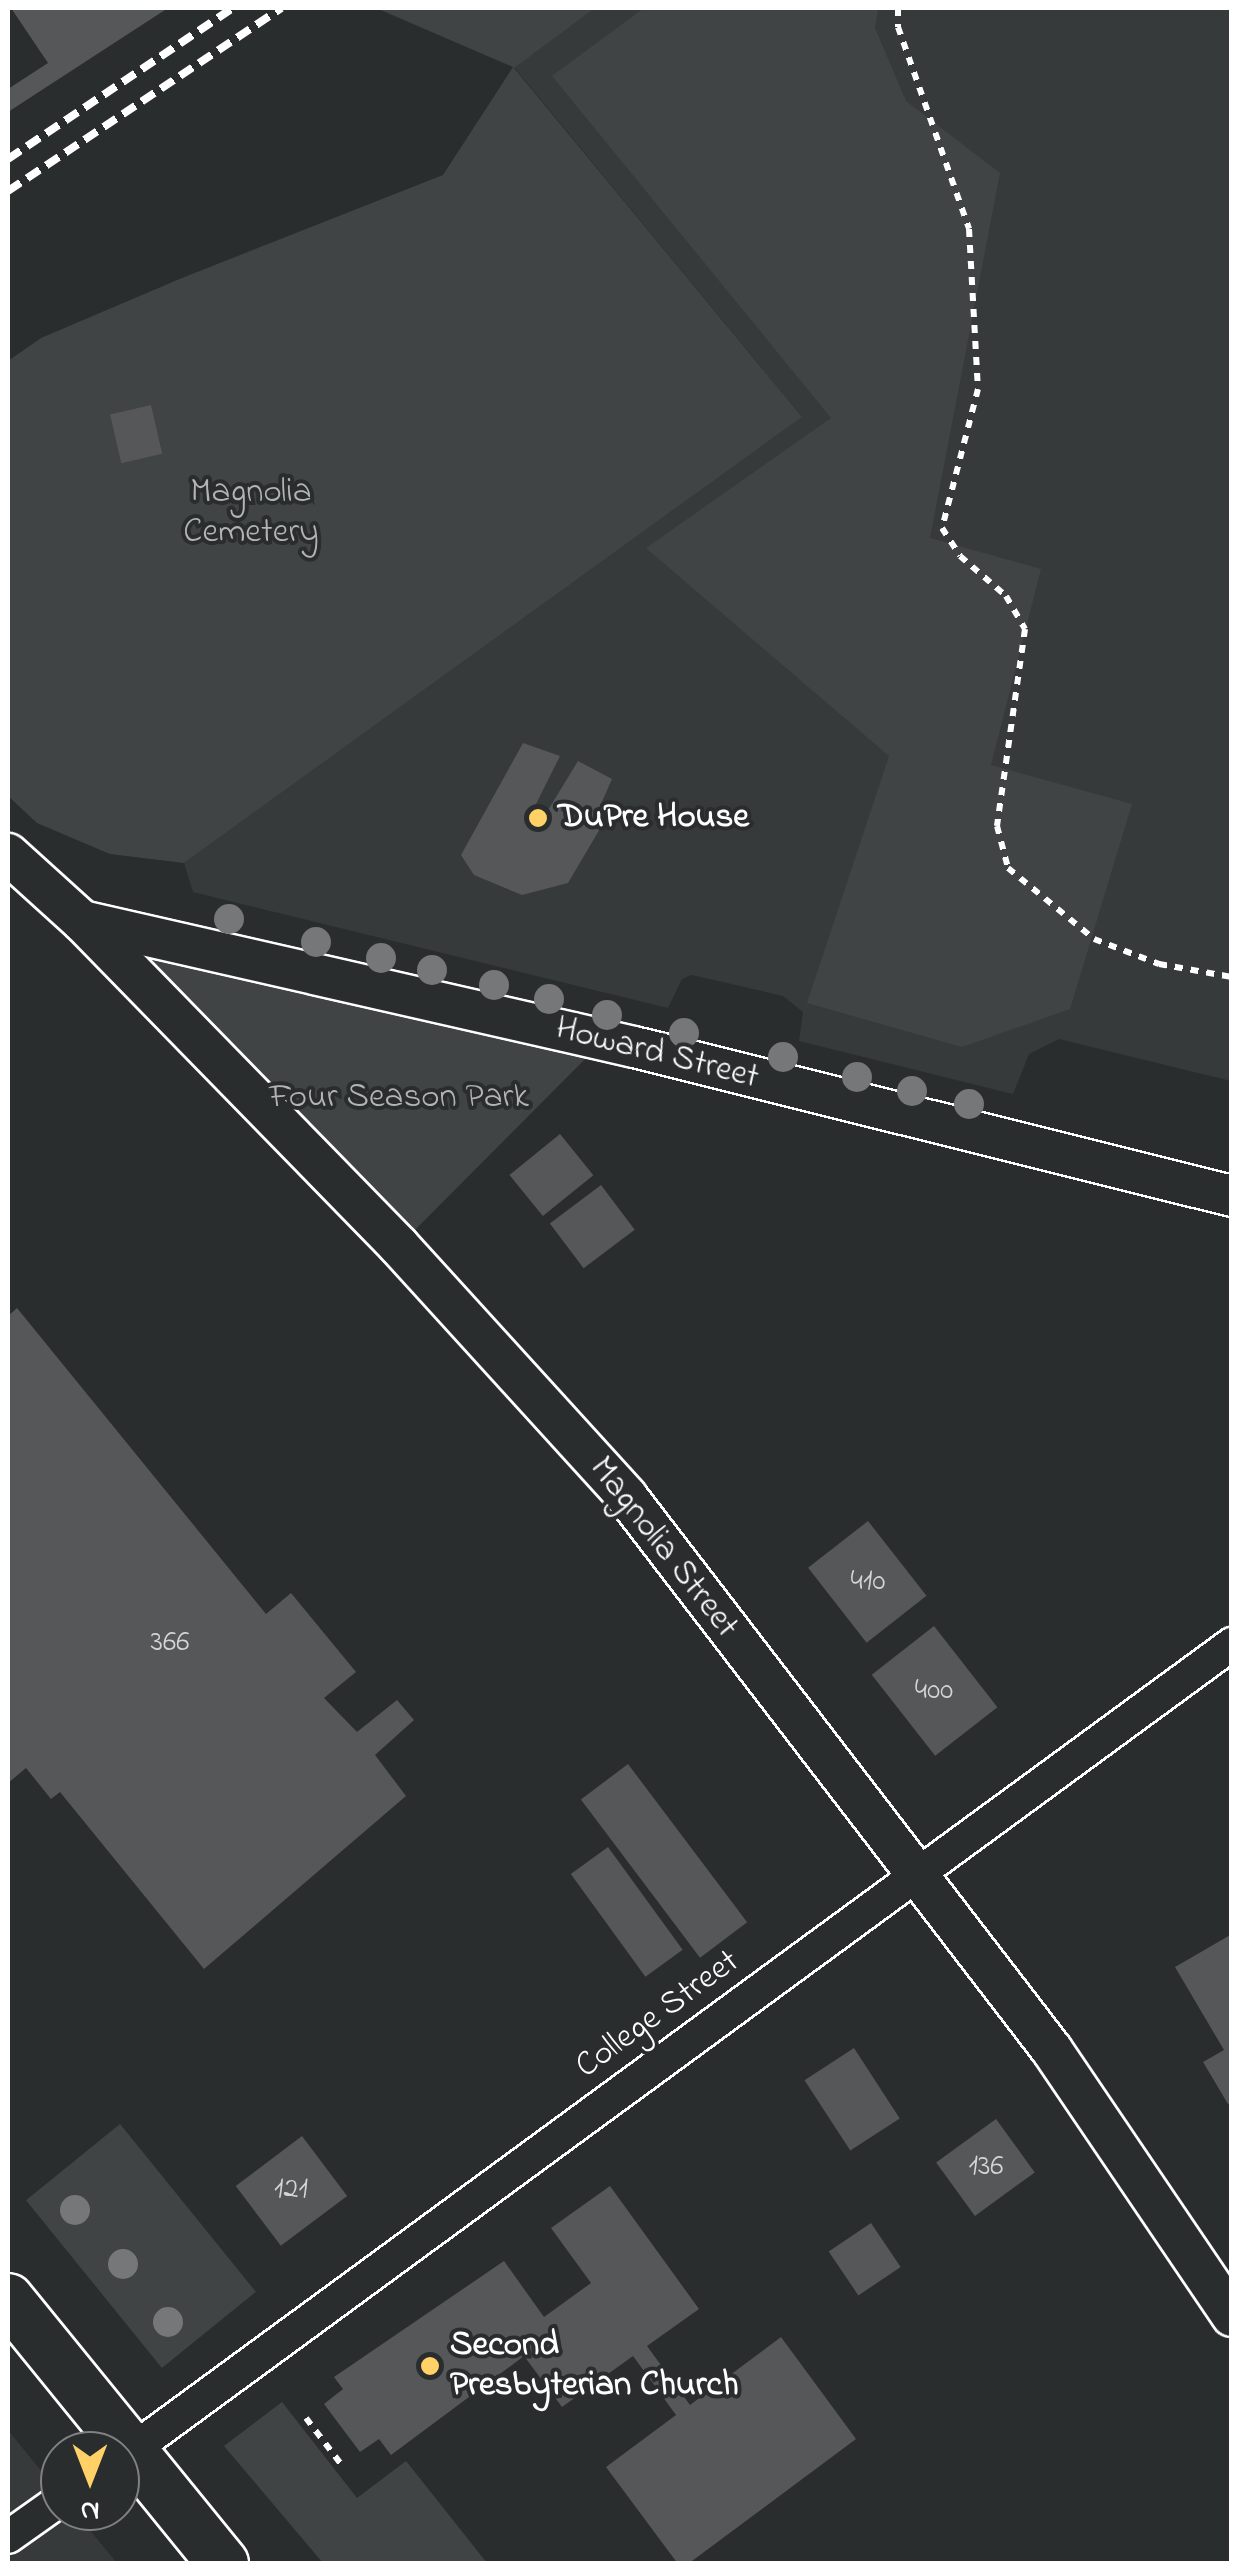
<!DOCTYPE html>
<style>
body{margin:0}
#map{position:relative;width:1239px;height:2571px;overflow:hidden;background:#2a2d2e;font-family:"Indie Flower",sans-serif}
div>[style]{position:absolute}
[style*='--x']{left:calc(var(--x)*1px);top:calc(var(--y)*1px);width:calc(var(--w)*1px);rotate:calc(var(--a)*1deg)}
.built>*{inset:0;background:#373a3b}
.green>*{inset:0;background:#414445;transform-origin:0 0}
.building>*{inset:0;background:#555758;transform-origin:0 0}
.path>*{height:6px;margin-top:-3px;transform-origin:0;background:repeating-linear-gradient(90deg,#fff 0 8px,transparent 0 16px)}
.roads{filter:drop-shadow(2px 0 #fff) drop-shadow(-2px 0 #fff) drop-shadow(0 2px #fff) drop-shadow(0 -2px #fff)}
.minor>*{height:32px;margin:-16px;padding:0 16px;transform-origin:16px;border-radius:16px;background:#2a2d2e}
.tertiary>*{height:40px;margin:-20px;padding:0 20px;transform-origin:20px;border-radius:20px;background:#2a2d2e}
.primary>*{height:50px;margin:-25px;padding:0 25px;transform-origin:25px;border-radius:25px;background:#2a2d2e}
.rail>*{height:8px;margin-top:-4px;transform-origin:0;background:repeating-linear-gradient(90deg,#fff 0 15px,transparent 0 23px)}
.trees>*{width:30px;height:30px;margin:-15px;border-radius:50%;background:#757778}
.dots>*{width:28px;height:28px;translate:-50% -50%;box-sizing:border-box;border:5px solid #2a2d2e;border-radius:50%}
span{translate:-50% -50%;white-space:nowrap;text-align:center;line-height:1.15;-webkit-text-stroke:8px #2a2d2e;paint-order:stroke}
.number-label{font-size:30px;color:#d4d5d5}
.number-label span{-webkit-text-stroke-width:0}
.park-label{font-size:35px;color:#b3b4b5}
.poi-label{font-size:35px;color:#fff;font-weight:700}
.left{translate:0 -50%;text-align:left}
.street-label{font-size:35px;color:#fff}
.frame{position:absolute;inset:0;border:10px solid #fff;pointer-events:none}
.north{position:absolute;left:40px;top:2431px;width:100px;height:100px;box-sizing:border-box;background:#2a2d2e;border:2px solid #7f8182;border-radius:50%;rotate:180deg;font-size:28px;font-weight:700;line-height:40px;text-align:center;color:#fff}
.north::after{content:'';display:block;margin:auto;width:35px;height:45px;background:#ffd166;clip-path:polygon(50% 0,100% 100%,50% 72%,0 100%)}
</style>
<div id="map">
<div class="built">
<div style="clip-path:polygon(595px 8px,1231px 8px,1231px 1081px,1059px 1039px,1029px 1054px,1013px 1094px,799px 1041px,803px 1012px,783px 996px,692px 975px,682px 979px,668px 1008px,193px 892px,184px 863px,802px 417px,514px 67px)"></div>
<div style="clip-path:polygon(8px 2430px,60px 2494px,60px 2511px,74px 2511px,117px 2563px,8px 2563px)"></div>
</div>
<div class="green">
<div style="clip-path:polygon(376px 8px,595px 8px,514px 68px,802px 417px,184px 863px,110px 854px,37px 823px,8px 796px,8px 361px,41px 338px,182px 278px,443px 175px,513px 67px)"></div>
<div style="clip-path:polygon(644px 8px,878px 8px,875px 28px,906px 101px,1000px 173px,930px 538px,1041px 569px,991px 765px,1132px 804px,1070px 1009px,962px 1047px,807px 1003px,889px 756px,646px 548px,831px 418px,552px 76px)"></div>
<div style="clip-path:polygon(82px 921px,604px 1040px,399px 1246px)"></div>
<div style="left:120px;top:2124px;width:216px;height:121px;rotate:51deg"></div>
<div style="clip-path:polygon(282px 2402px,357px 2498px,406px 2461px,487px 2563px,323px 2563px,224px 2446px)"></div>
</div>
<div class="building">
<div style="clip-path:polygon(11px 8px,168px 8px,8px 112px,8px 89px,48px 63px)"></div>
<div style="left:151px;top:405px;width:50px;height:42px;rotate:77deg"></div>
<div style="clip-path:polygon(523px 743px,560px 756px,533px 810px,545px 815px,578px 761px,612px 779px,593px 822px,601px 827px,568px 883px,522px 895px,474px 875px,461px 855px)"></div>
<div style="left:560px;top:1134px;width:53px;height:65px;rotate:51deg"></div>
<div style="left:601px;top:1185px;width:56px;height:64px;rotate:53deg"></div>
<div style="clip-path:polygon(17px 1308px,266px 1614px,291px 1593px,356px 1672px,324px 1698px,357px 1732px,397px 1700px,414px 1720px,375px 1755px,406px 1796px,204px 1969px,60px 1792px,51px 1799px,26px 1768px,8px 1783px,8px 1316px)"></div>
<div style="left:868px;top:1521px;width:95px;height:76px;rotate:52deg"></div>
<div style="left:934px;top:1626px;width:103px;height:79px;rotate:52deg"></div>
<div style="left:628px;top:1764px;width:198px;height:59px;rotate:53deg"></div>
<div style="left:608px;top:1847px;width:127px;height:46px;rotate:54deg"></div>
<div style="clip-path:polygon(1232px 1934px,1232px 2102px,1228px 2104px,1203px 2062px,1224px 2050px,1175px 1967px)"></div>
<div style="left:854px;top:2048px;width:84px;height:59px;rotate:57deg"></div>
<div style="left:996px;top:2119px;width:66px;height:74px;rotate:54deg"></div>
<div style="left:302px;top:2136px;width:75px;height:83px;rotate:53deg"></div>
<div style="clip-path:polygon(610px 2186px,699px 2309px,647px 2346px,690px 2405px,781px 2337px,856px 2439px,688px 2564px,678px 2564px,606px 2467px,676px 2415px,633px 2356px,562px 2407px,524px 2356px,391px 2455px,379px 2439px,360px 2452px,324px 2404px,343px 2389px,334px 2377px,504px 2261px,544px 2317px,591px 2283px,551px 2228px)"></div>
<div style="left:871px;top:2223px;width:53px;height:51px;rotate:56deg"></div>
</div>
<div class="path">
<div style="--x:898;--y:8;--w:19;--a:90"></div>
<div style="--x:898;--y:27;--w:214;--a:70.6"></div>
<div style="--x:969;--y:229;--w:160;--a:86.8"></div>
<div style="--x:978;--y:389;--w:144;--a:104.5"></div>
<div style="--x:942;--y:528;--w:33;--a:57"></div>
<div style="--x:960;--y:556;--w:61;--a:41"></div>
<div style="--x:1006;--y:596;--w:38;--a:60"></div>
<div style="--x:1025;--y:629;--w:199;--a:98.1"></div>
<div style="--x:997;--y:826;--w:43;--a:75.3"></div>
<div style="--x:1008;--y:868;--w:112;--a:39.5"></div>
<div style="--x:1094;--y:939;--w:70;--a:21"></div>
<div style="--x:1159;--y:964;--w:74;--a:10.1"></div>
<div style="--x:306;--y:2418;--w:63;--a:52.8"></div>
</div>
<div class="roads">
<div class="minor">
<div style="--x:120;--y:2459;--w:1379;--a:-36.24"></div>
<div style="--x:8;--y:2537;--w:64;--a:-35.4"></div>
</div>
<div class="tertiary">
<div style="--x:8;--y:854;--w:100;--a:42.2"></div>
<div style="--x:82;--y:921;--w:454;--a:45.7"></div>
<div style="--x:399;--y:1246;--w:339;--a:47.7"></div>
<div style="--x:627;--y:1497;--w:697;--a:52.46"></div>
<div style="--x:1052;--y:2050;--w:321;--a:55.9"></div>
<div style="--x:82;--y:921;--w:566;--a:12.86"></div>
<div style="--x:634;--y:1047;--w:616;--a:13.99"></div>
</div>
<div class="primary">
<div style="--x:8;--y:2299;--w:341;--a:50.9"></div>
</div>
</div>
<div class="rail">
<div style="--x:8;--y:159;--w:271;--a:-33.9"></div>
<div style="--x:8;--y:191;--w:329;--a:-33.8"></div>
</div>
<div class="trees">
<div style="left:229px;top:919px"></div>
<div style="left:316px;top:942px"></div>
<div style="left:381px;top:958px"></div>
<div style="left:432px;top:970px"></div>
<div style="left:494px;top:985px"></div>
<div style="left:549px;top:999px"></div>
<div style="left:607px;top:1015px"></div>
<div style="left:684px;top:1033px"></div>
<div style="left:783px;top:1057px"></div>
<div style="left:857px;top:1077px"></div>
<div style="left:912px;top:1091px"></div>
<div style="left:969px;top:1104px"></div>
<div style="left:75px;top:2210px"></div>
<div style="left:123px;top:2264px"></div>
<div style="left:168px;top:2322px"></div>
</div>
<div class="dots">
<div style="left:538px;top:818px;background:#ffd166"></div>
<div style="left:430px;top:2366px;background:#ffd166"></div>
</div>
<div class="number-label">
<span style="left:868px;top:1582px">410</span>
<span style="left:170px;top:1643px">366</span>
<span style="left:934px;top:1691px">400</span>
<span style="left:986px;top:2167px">136</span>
<span style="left:291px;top:2190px">121</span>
</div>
<div class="park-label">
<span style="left:251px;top:513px">Magnolia<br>Cemetery</span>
<span style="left:399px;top:1098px">Four Season Park</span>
</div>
<div class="poi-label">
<span class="left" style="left:558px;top:818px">DuPre House</span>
<span class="left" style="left:450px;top:2366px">Second<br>Presbyterian Church</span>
</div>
<div class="street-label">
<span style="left:657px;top:1054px;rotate:14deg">Howard Street</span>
<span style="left:663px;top:1548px;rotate:52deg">Magnolia Street</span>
<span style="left:658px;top:2015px;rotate:-36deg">College Street</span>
</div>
<div class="frame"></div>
<div class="north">N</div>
</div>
